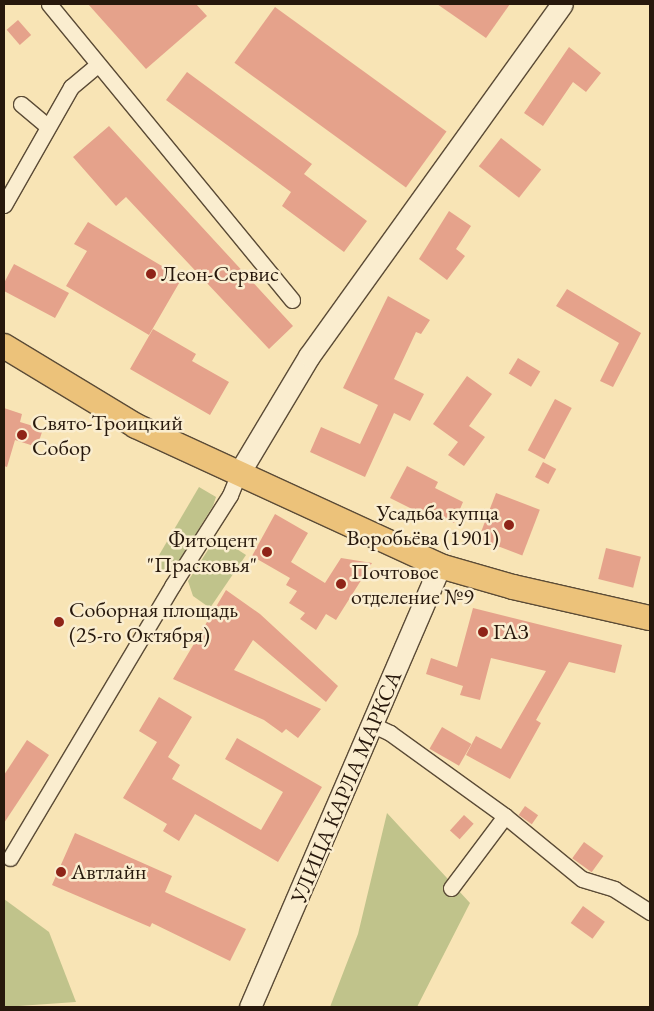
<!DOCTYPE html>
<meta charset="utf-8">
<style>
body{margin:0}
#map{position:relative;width:654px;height:1011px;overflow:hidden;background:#f8e4b5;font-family:"EB Garamond",serif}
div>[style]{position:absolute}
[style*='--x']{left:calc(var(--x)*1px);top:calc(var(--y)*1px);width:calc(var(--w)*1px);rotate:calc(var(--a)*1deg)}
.green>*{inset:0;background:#c0c38b}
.building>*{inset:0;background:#e5a28b;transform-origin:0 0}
.roads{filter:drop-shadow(1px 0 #5b4b36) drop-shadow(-1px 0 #5b4b36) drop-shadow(0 1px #5b4b36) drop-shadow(0 -1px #5b4b36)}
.street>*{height:15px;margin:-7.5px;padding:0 7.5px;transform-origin:7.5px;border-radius:7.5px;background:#faedcf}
.secondary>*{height:21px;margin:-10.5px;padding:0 10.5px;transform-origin:10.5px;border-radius:10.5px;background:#faedcf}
.primary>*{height:24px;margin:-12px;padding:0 12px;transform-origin:12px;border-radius:12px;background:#ecc27a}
.dots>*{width:14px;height:14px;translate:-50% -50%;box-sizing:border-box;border:2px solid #faedcf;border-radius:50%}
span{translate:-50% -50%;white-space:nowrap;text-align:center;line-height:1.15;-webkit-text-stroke:5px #faedcf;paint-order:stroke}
.poi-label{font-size:22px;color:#27180c}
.left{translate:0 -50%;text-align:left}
.right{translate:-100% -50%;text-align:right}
.street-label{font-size:22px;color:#27180c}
.frame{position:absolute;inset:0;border:5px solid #27180c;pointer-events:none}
</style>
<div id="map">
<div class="green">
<div style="clip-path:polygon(199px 487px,216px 497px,213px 506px,175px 567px,169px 572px,162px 572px,155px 568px,155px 562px)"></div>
<div style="clip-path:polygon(217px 536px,246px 555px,210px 608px,193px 596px,188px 581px)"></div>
<div style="clip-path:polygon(387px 813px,470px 903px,417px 1007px,330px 1007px,358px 934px)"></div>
<div style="clip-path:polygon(4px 899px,49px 932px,76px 1002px,4px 1007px)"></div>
</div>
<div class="building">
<div style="clip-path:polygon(88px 4px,196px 4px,207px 16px,146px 69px)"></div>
<div style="clip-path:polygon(437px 4px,510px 4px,486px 38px)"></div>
<div style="left:275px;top:7px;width:212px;height:69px;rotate:36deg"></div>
<div style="left:18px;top:20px;width:20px;height:15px;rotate:49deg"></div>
<div style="clip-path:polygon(569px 47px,601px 73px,586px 92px,573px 82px,543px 126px,524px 113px)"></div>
<div style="clip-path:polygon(187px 72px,312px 164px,304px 174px,367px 221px,344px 252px,282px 206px,291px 192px,166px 100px)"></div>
<div style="clip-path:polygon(109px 126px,293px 326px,269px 349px,126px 197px,116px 206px,73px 157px)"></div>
<div style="left:501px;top:138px;width:51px;height:36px;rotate:38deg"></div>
<div style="clip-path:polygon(449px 211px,471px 226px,456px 249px,465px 256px,447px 280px,419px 259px)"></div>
<div style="clip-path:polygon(88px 222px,182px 278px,149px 335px,66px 286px,87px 251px,74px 244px)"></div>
<div style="clip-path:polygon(14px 264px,69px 293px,55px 318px,4px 291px,4px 283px)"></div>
<div style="clip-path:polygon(567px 289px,641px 333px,613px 387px,600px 381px,619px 343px,556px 306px)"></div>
<div style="clip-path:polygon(388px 296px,430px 320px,421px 334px,416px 332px,394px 379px,424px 394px,410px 421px,394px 413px,365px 477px,310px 452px,321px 427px,360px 444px,378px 405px,343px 388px)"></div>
<div style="clip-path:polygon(153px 329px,196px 354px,192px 361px,229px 382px,210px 415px,130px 369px)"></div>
<div style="left:518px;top:358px;width:26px;height:18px;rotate:31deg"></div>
<div style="clip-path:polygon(467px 376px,492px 394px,469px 426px,485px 437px,464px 466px,448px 455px,458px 442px,433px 424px)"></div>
<div style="left:555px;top:399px;width:19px;height:58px;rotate:28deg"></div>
<div style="clip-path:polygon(4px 408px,22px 414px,20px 422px,43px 429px,37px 447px,15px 440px,7px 467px,4px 466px)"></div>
<div style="left:543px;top:462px;width:15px;height:17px;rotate:28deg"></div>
<div style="clip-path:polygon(407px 466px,438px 482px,435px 488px,463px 502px,454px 523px,424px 509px,422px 514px,390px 498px)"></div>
<div style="left:496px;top:493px;width:47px;height:49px;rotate:21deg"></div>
<div style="clip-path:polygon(275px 514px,308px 533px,291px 562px,325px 583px,341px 558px,372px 563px,336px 620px,326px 614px,316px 630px,300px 619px,305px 613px,289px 603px,297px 591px,286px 585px,290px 578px,252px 556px)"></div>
<div style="left:606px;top:548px;width:36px;height:32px;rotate:14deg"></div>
<div style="clip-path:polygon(226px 590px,260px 614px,338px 686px,326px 702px,253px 640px,234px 670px,321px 709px,298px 738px,286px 729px,282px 733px,264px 720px,173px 679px)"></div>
<div style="clip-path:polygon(473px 608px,622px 645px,615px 673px,569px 662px,536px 720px,541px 723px,510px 779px,466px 755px,476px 736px,501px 749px,546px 671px,491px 658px,480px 700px,460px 695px,463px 686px,426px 674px,431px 658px,457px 667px)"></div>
<div style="clip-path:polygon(159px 697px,192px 717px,168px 757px,180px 765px,172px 779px,261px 830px,283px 792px,225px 759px,237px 738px,322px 787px,278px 862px,195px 814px,179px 841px,163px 831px,167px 824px,123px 798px,157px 742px,139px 731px)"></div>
<div style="left:442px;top:727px;width:34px;height:25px;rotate:30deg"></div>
<div style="clip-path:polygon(27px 740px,49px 755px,4px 823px,4px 775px)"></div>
<div style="left:525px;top:806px;width:16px;height:11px;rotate:35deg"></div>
<div style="left:464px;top:815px;width:13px;height:21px;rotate:42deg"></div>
<div style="clip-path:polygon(75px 833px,172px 876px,165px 892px,246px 929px,230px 961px,152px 923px,150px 927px,52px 885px)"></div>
<div style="left:584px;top:842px;width:24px;height:20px;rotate:36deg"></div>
<div style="left:583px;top:906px;width:27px;height:21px;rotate:36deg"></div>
</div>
<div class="roads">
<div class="street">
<div style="--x:49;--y:4;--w:383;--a:50.6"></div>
<div style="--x:21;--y:104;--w:33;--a:40"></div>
<div style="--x:4;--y:205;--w:136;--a:-60.4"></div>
<div style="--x:71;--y:87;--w:35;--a:-40"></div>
<div style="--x:373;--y:725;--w:19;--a:25"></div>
<div style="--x:390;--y:733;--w:142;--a:35.8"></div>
<div style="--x:505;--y:816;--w:99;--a:39.3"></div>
<div style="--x:582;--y:879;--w:34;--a:17"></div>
<div style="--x:614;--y:889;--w:43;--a:32.6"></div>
<div style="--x:10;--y:858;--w:317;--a:-59.2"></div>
<div style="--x:172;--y:586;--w:108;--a:-57.5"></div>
<div style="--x:230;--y:495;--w:24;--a:-68"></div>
<div style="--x:451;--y:888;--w:90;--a:-53.1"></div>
</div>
<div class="secondary">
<div style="--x:239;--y:473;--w:136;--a:-59.1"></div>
<div style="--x:309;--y:356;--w:433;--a:-54.3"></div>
<div style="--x:250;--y:1007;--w:480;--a:-66.7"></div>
</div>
<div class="primary">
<div style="--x:4;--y:346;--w:154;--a:31.2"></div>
<div style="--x:136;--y:426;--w:335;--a:24.7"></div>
<div style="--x:440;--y:566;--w:76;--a:16"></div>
<div style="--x:513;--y:587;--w:140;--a:12.8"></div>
</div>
</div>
<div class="dots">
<div style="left:151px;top:274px;background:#8f2418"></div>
<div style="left:22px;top:435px;background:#8f2418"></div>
<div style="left:509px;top:525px;background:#8f2418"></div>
<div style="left:267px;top:552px;background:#8f2418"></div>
<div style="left:341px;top:584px;background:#8f2418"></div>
<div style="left:59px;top:622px;background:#8f2418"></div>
<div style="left:483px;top:632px;background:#8f2418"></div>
<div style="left:61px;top:872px;background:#8f2418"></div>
</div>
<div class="poi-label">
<span class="left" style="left:161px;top:274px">Леон-Сервис</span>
<span class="left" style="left:32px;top:435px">Свято-Троицкий<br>Собор</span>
<span class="right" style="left:499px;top:525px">Усадьба купца<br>Воробьёва (1901)</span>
<span class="right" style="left:257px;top:552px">Фитоцент<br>"Прасковья"</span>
<span class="left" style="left:351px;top:584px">Почтовое<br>отделение №9</span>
<span class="left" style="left:69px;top:622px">Соборная площадь<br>(25-го Октября)</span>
<span class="left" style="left:493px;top:632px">ГАЗ</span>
<span class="left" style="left:71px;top:872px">Автлайн</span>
</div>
<div class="street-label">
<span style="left:346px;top:787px;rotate:-67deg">УЛИЦА КАРЛА МАРКСА</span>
</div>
<div class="frame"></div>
</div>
